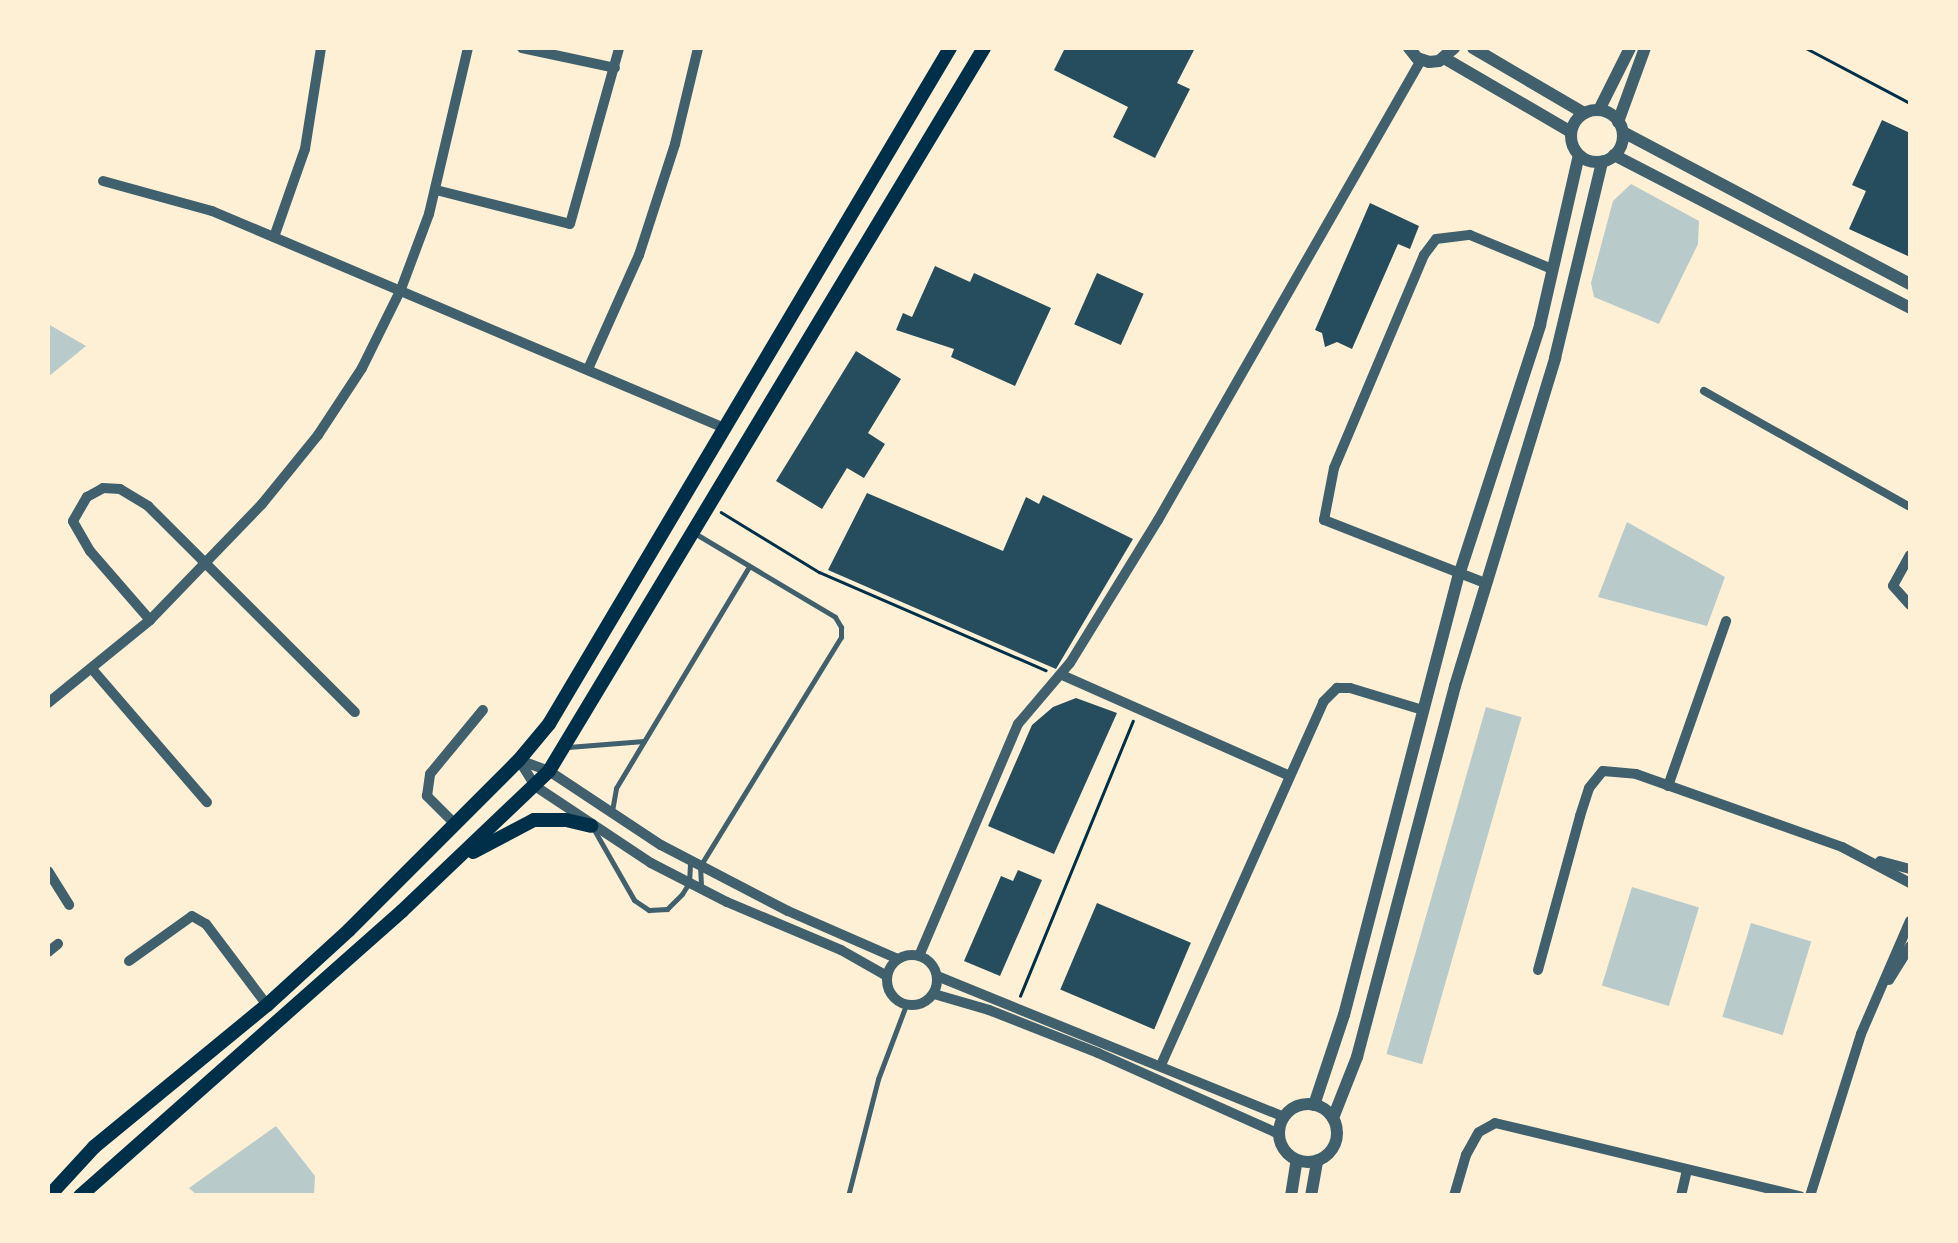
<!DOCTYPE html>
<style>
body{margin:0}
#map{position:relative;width:1958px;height:1243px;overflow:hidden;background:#fdf0d5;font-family:Jost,sans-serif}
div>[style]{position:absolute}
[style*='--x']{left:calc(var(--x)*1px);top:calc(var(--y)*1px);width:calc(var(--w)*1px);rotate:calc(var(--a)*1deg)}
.green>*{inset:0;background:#b9caca;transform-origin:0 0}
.building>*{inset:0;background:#264d5e;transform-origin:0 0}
.path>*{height:2.5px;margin:-1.25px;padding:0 1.25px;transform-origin:1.25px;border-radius:1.25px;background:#003049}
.service>*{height:5px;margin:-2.5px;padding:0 2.5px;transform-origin:2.5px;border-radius:2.5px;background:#3f606c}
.pedestrian>*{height:8px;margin:-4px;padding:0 4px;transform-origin:4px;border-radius:4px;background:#3f606c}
.minor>*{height:10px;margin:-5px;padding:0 5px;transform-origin:5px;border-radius:5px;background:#3f606c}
.minor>.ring{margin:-5px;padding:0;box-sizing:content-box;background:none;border:10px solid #3f606c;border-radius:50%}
.tertiary>*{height:12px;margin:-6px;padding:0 6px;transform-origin:6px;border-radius:6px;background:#3f606c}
.tertiary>.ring{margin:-6px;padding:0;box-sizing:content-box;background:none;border:12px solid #3f606c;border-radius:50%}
.secondary>*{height:14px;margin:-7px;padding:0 7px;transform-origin:7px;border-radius:7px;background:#003049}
span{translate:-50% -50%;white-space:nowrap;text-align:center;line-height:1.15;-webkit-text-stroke:8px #fdf0d5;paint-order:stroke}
.frame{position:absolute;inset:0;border:50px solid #fdf0d5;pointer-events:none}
</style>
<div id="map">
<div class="green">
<div style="clip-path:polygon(1631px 184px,1699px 221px,1698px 244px,1659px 324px,1594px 297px,1591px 283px,1613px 201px)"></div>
<div style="clip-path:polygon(48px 324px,86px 346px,48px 377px)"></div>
<div style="clip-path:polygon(1627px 522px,1725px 577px,1707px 626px,1598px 597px)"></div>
<div style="left:1486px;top:707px;width:37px;height:361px;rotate:16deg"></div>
<div style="left:1632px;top:887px;width:70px;height:103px;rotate:17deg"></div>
<div style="left:1751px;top:923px;width:63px;height:98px;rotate:17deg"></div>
<div style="clip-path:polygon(276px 1126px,315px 1176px,314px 1195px,197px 1195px,189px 1188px)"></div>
</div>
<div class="building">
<div style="clip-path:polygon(1065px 48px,1195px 48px,1177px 83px,1190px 89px,1155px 158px,1113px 137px,1128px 107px,1054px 70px)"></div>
<div style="clip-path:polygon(1882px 120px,1910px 133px,1910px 257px,1849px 229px,1866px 191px,1852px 185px)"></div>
<div style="clip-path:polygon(1370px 203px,1419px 226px,1410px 249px,1398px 244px,1352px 349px,1337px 342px,1325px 347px,1322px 333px,1315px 330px)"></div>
<div style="clip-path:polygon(935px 266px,970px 282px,974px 273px,1051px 308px,1015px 386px,951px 357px,954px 349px,896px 330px,903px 313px,912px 317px)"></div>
<div style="left:1097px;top:273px;width:51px;height:56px;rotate:24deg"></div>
<div style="clip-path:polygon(856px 351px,901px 379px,868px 433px,885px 444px,864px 478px,847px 468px,822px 509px,776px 481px)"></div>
<div style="clip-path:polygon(867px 493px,1003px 551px,1026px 497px,1039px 504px,1043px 495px,1133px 539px,1056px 669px,828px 570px)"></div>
<div style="clip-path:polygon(1076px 698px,1117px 713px,1054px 854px,988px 826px,1032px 725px,1053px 707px)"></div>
<div style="clip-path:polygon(1018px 870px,1042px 880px,1000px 976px,964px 961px,1001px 876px,1013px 881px)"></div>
<div style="left:1097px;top:903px;width:102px;height:94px;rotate:23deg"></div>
</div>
<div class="path">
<div style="--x:1806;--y:48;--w:118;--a:27.9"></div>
<div style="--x:721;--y:512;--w:115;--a:31.5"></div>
<div style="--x:819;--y:572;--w:247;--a:23.4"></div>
<div style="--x:1020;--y:996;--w:297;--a:-67.7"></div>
</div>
<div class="service">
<div style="--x:696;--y:534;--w:162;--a:30.8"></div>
<div style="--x:835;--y:617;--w:12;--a:59"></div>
<div style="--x:841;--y:627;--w:10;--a:90"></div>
<div style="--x:841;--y:637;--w:269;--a:121.6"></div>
<div style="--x:700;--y:866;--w:21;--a:87"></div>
<div style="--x:568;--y:747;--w:76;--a:-4.5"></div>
<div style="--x:612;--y:811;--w:23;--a:-80"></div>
<div style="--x:616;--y:788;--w:258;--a:-59"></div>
<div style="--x:593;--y:828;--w:83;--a:60.3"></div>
<div style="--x:634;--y:900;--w:18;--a:34"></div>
<div style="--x:649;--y:910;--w:18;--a:-3"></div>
<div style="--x:667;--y:909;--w:21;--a:-45"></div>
<div style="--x:682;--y:894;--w:13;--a:-58"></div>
<div style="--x:689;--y:883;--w:20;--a:-87"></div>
<div style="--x:848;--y:1196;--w:121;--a:-75.6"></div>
<div style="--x:878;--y:1079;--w:79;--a:-69.3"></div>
</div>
<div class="pedestrian">
<div style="--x:1704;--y:391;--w:236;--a:29.4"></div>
</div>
<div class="minor">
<div style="--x:522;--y:48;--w:95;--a:12.1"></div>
<div style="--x:103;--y:181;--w:113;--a:15.4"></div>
<div style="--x:212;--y:211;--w:556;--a:22.97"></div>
<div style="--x:436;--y:190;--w:138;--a:14.2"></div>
<div style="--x:570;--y:224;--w:183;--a:-74.4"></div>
<div style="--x:274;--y:237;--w:93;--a:-70.6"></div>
<div style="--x:305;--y:149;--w:102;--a:-81"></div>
<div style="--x:588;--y:369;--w:125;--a:-65.9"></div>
<div style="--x:639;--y:255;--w:117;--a:-72"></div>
<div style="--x:675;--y:144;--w:99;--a:-76.5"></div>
<div style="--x:1910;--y:555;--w:35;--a:119"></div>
<div style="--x:1893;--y:586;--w:25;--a:48"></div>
<div style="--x:1485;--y:583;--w:173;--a:-158.6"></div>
<div style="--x:1324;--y:520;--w:53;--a:-79.1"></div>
<div style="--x:1334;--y:468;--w:231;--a:-67.1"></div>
<div style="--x:1424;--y:255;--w:20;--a:-53"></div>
<div style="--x:1436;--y:239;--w:34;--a:-7"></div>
<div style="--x:1470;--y:235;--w:89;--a:22.5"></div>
<div style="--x:150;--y:620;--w:91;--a:-131"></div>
<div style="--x:90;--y:551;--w:34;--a:-120"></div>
<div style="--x:73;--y:521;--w:28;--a:-60"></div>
<div style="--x:87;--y:497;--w:18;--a:-29"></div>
<div style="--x:103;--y:488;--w:17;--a:3"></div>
<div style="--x:120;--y:489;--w:33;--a:31"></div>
<div style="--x:148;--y:506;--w:292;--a:44.9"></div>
<div style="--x:92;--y:669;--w:176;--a:49.2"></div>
<div style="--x:1062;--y:675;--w:249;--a:23.9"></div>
<div style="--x:48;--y:703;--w:132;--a:-39.1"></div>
<div style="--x:150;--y:620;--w:161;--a:-46"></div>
<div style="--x:262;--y:504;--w:89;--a:-50.9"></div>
<div style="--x:318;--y:435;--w:80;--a:-56.7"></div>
<div style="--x:362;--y:368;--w:88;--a:-63.7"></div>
<div style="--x:401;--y:289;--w:80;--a:-69.5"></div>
<div style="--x:429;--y:214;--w:171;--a:-76.8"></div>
<div style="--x:519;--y:760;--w:31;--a:58"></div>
<div style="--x:535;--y:786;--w:139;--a:33.6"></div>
<div style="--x:651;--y:863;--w:85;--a:27.2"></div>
<div style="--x:727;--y:902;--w:124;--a:22.8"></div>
<div style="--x:841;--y:950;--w:53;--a:29.5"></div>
<div style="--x:519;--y:760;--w:32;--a:20"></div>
<div style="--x:549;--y:771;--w:134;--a:33.5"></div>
<div style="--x:661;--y:845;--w:143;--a:27.5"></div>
<div style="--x:788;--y:911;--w:120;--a:23.6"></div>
<div style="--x:1668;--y:786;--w:175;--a:-70.6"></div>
<div style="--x:455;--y:824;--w:40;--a:-135"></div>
<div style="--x:427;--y:796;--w:22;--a:-82"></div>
<div style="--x:430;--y:774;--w:83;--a:-50.4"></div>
<div style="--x:1880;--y:861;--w:31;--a:15"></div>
<div style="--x:48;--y:871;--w:40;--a:58"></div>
<div style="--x:48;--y:952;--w:13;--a:-39"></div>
<div class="ring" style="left:887px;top:955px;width:40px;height:40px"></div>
<div style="--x:919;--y:956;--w:252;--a:-66.9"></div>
<div style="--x:1018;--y:724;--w:80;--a:-49.6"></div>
<div style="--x:1070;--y:663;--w:168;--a:-58.4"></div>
<div style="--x:1158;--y:520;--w:530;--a:-60.24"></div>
<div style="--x:129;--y:961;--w:77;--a:-35.5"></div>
<div style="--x:192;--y:916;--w:16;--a:30"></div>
<div style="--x:206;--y:924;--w:101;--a:53"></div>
<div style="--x:1538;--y:970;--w:160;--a:-74.7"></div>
<div style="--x:1580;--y:816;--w:29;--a:-72"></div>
<div style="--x:1589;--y:788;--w:22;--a:-51"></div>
<div style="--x:1603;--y:771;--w:33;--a:5"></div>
<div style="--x:1636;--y:774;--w:219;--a:19.5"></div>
<div style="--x:1842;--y:847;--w:77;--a:27.9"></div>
<div style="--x:937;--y:976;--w:375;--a:22.1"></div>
<div style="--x:1889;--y:980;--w:40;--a:-58"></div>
<div style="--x:934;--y:994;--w:57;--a:16.2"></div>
<div style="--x:989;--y:1010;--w:117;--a:21.5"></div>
<div style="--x:1098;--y:1053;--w:198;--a:24.1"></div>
<div style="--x:1161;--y:1065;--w:398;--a:-65.9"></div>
<div style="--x:1323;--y:702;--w:20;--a:-45"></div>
<div style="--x:1337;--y:688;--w:13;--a:0"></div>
<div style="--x:1350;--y:688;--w:76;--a:16.8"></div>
<div style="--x:1454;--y:1196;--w:43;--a:-73.7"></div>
<div style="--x:1466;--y:1155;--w:26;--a:-61"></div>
<div style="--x:1479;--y:1132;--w:18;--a:-29"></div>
<div style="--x:1495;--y:1123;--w:314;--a:13.5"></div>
<div style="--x:1681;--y:1196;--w:26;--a:-77"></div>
<div style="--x:1810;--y:1196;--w:170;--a:-72.5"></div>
<div style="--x:1861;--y:1034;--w:123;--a:-66.6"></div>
</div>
<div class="tertiary">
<div style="--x:1409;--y:48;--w:13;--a:51"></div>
<div style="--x:1417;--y:58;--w:13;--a:18"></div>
<div style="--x:1429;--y:62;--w:10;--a:-6"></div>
<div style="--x:1439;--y:61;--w:20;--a:-41"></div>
<div style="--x:1473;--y:48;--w:129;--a:30.4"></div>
<div style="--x:1444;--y:58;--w:147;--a:30.2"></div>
<div style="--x:1599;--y:110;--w:69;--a:-63.4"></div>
<div class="ring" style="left:1571px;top:110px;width:40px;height:40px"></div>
<div style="--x:1618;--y:122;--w:79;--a:-70"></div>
<div style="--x:1623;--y:132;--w:325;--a:27.9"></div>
<div style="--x:1614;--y:155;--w:333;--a:27.3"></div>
<div class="ring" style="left:1279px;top:1104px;width:46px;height:46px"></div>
<div style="--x:1314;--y:1105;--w:95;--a:-71.6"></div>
<div style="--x:1344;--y:1015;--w:455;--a:-75.4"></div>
<div style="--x:1459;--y:575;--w:263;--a:-72"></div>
<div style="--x:1540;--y:325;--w:174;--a:-77.1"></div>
<div style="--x:1333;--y:1118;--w:66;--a:-68.5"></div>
<div style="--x:1357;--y:1057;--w:384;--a:-75.2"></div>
<div style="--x:1455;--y:686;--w:343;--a:-73"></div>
<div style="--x:1555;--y:358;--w:202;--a:-76.5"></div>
<div style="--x:1291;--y:1196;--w:36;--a:-81"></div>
<div style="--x:1311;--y:1196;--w:36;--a:-80"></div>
</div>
<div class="secondary">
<div style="--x:473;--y:852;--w:69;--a:-27.7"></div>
<div style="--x:534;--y:820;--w:32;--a:0"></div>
<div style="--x:566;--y:820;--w:26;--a:13"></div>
<div style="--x:49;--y:1196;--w:67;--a:-47.4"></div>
<div style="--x:94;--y:1147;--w:224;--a:-39.4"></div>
<div style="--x:267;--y:1005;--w:111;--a:-42.4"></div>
<div style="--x:349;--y:930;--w:240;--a:-45"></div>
<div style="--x:519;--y:760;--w:47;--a:-50.2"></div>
<div style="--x:549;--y:724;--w:786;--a:-59.32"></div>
<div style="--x:80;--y:1196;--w:430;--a:-41.5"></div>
<div style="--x:402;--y:911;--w:203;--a:-43.6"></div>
<div style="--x:549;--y:771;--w:844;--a:-58.97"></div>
</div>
<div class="frame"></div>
</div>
